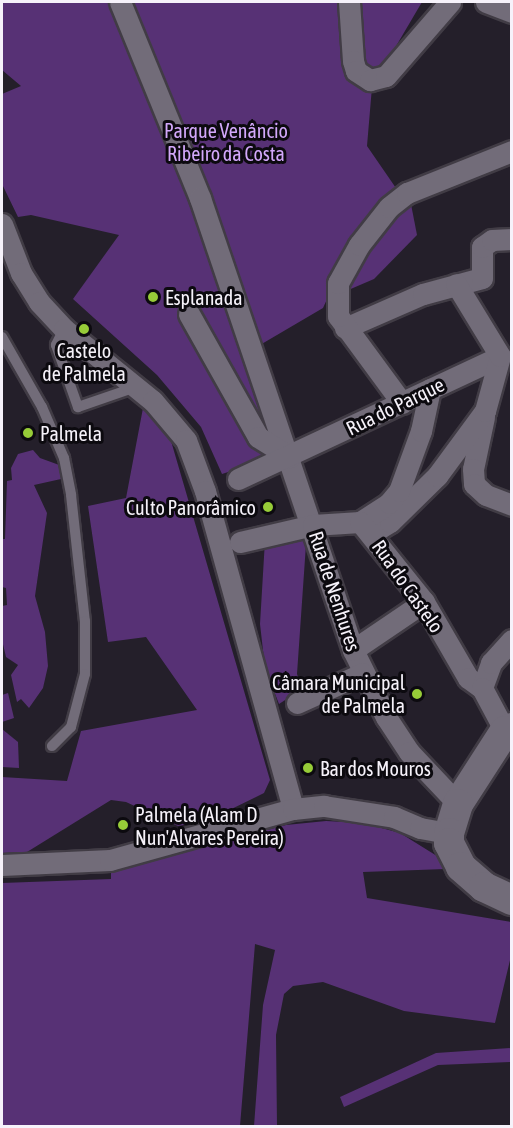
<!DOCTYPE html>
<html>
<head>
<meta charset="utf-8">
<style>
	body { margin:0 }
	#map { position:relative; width:513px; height:1128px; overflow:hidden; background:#241f2a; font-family:"Asap Condensed",sans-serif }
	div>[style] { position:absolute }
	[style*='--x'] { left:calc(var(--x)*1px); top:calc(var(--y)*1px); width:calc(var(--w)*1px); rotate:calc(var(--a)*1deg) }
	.green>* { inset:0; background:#573175 }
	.roads { filter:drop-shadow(2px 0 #413c45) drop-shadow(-2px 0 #413c45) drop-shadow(0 2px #413c45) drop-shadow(0 -2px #413c45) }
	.lane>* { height:10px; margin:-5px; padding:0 5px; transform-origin:5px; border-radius:5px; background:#726c79 }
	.street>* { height:21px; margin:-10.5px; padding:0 10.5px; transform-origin:10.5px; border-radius:10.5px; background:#726c79 }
	.secondary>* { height:30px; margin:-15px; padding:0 15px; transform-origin:15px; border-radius:15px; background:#726c79 }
	.dots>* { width:16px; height:16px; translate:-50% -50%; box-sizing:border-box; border:3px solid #0c0a0f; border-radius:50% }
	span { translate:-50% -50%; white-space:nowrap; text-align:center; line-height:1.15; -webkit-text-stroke:6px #0c0a0f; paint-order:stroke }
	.park-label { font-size:20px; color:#d3a8fb }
	.poi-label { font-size:20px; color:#f6f2fa }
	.left { translate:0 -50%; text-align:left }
	.right { translate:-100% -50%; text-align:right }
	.street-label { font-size:20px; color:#f6f2fa }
	.frame { position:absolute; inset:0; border:3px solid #f6f2fa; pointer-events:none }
</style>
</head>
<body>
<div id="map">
	<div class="green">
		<div style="clip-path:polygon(2px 2px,422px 2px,372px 87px,367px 146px,398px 191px,359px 229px,323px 308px,253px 349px,284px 454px,222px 474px,201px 427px,157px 375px,73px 299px,119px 235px,31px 215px,18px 217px,2px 184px,2px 94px,21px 86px,2px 70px)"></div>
		<div style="clip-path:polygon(410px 199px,417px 235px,374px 279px,346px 291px,370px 241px)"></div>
		<div style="clip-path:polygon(143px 408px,169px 434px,270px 780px,264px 793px,209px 820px,178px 826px,126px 802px,111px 800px,27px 852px,2px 853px,2px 777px,67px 781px,81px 731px,197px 710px,146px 637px,108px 642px,88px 506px,126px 498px)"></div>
		<div style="clip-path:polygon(33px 450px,40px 458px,62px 466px,61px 479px,34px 485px,47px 513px,35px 596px,45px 632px,48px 666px,43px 688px,29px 708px,21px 699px,17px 702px,11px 675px,18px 665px,6px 657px,2px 640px,2px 606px,7px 605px,6px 588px,2px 587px,2px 539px,5px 539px,7px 481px,12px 480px,11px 468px,18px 454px)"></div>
		<div style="clip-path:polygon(307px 530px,297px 674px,302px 689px,279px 704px,265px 668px,260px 624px,265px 540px)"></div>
		<div style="clip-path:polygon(8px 693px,14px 718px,2px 722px,2px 695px)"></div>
		<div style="clip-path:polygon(2px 729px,18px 742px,19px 768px,2px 767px)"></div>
		<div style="clip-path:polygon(326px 821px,363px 823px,400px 833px,445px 861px,445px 869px,363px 872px,367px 898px,511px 922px,511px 956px,495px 1023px,404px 1011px,323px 982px,293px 986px,284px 994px,276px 1035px,277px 1126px,254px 1126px,263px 1005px,275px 950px,255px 944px,240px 1126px,2px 1126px,2px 883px,111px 879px,111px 872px,286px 825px)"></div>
		<div style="clip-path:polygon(511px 1048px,511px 1062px,438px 1065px,344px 1107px,340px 1097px,436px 1053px)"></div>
	</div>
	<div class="roads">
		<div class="lane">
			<div style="--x:64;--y:329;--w:18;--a:117"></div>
			<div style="--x:56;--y:345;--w:66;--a:70.5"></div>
			<div style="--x:78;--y:407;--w:61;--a:-19"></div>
			<div style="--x:2;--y:337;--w:81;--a:60.3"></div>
			<div style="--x:42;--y:407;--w:56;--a:66.7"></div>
			<div style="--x:64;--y:458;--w:38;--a:79"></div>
			<div style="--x:71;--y:495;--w:127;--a:83.7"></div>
			<div style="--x:85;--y:621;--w:53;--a:90"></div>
			<div style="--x:85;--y:674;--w:55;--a:104.8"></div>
			<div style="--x:71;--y:727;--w:27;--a:135"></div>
		</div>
		<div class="street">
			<div style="--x:120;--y:2;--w:212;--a:67.8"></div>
			<div style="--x:200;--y:198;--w:477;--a:71.3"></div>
			<div style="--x:353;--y:650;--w:75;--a:63.8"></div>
			<div style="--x:386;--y:717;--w:42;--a:56.7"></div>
			<div style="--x:409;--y:752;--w:71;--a:46.7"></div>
			<div style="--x:349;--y:2;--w:59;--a:86.1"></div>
			<div style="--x:353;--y:61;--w:10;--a:73"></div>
			<div style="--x:356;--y:71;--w:17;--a:33"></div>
			<div style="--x:370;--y:80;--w:16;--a:-14"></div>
			<div style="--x:386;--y:76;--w:98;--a:-49.1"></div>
			<div style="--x:486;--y:2;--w:28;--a:21"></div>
			<div style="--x:2;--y:224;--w:53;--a:68.8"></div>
			<div style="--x:21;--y:273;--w:34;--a:58"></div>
			<div style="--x:39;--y:302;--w:37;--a:47"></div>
			<div style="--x:64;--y:329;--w:114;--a:39"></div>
			<div style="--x:153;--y:401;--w:51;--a:49.8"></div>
			<div style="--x:186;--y:440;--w:54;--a:69.6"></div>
			<div style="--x:205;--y:491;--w:330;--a:74.5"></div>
			<div style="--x:189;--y:314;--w:141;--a:60.7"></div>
			<div style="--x:258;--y:437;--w:38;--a:32"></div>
			<div style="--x:345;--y:328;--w:85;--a:-23.6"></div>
			<div style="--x:423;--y:294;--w:61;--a:-15.2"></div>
			<div style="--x:482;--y:278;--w:31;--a:-90"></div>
			<div style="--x:482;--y:247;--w:12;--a:-35"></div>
			<div style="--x:492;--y:240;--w:20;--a:-3"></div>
			<div style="--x:402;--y:403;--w:108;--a:-126.3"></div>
			<div style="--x:338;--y:316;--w:33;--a:-90"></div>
			<div style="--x:338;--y:283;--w:43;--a:-61.1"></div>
			<div style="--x:359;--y:245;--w:48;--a:-51.7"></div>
			<div style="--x:389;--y:207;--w:23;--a:-38"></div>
			<div style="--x:407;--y:193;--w:113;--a:-21.8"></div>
			<div style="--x:484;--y:417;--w:53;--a:101.9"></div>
			<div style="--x:473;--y:469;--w:15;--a:86"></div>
			<div style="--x:474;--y:484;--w:16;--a:43"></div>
			<div style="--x:486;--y:495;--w:28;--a:21"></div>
			<div style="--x:238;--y:479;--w:289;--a:-25.1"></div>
			<div style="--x:360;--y:522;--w:21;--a:17"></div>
			<div style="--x:380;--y:528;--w:12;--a:-31"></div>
			<div style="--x:390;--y:522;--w:66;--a:-44.4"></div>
			<div style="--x:437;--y:476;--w:81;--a:-53.6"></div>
			<div style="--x:485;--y:411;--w:57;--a:-74.7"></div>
			<div style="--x:500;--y:356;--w:84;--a:-121.4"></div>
			<div style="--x:360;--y:522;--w:35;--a:-33"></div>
			<div style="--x:389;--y:503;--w:16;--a:-50"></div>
			<div style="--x:399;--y:491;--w:64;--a:-69.9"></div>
			<div style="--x:421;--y:431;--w:43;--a:-77.9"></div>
			<div style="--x:240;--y:542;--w:75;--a:-13.1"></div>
			<div style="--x:313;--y:525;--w:47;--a:-3.7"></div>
			<div style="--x:360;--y:522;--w:102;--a:51.3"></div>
			<div style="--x:424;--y:602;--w:88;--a:59.9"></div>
			<div style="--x:468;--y:678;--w:17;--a:36"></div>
			<div style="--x:353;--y:650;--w:86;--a:-34.1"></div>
			<div style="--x:482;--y:688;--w:27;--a:-70"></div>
			<div style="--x:491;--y:663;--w:31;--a:-48"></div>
			<div style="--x:482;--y:688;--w:49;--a:61.9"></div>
			<div style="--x:297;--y:703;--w:72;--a:-24.4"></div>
			<div style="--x:2;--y:865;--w:108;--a:-2.7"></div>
			<div style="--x:110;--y:860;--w:190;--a:-15.6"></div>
			<div style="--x:293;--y:809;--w:31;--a:-6"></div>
			<div style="--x:324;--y:806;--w:71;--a:8.9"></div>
			<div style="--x:394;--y:817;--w:28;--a:23"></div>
			<div style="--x:420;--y:828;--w:29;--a:10"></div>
		</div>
		<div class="secondary">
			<div style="--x:512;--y:728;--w:8;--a:157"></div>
			<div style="--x:505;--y:731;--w:87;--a:122.8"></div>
			<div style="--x:458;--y:804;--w:30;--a:107"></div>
			<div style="--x:449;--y:833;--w:10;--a:90"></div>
			<div style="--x:449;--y:843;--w:27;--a:63"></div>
			<div style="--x:461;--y:867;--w:30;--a:41"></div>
			<div style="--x:484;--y:887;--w:31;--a:25"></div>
		</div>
	</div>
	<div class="dots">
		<div style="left:153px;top:297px;background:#97cc38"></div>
		<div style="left:84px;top:329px;background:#97cc38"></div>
		<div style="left:28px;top:433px;background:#97cc38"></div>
		<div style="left:268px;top:507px;background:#97cc38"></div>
		<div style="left:417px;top:694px;background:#97cc38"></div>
		<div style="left:308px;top:768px;background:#97cc38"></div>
		<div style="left:123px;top:825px;background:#97cc38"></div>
	</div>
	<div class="park-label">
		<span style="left:226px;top:142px">Parque Venâncio<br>Ribeiro da Costa</span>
	</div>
	<div class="poi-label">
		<span class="left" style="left:165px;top:297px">Esplanada</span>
		<span style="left:84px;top:362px">Castelo<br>de Palmela</span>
		<span class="left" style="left:40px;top:433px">Palmela</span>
		<span class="right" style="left:256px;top:507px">Culto Panorâmico</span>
		<span class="right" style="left:405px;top:694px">Câmara Municipal<br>de Palmela</span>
		<span class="left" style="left:320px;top:768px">Bar dos Mouros</span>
		<span class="left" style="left:135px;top:826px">Palmela (Alam D<br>Nun'Alvares Pereira)</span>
	</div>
	<div class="street-label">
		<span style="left:395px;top:406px;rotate:-26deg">Rua do Parque</span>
		<span style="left:408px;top:586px;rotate:55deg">Rua do Castelo</span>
		<span style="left:335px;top:591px;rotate:72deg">Rua de Nenhures</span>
	</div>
	<div class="frame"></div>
</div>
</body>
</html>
